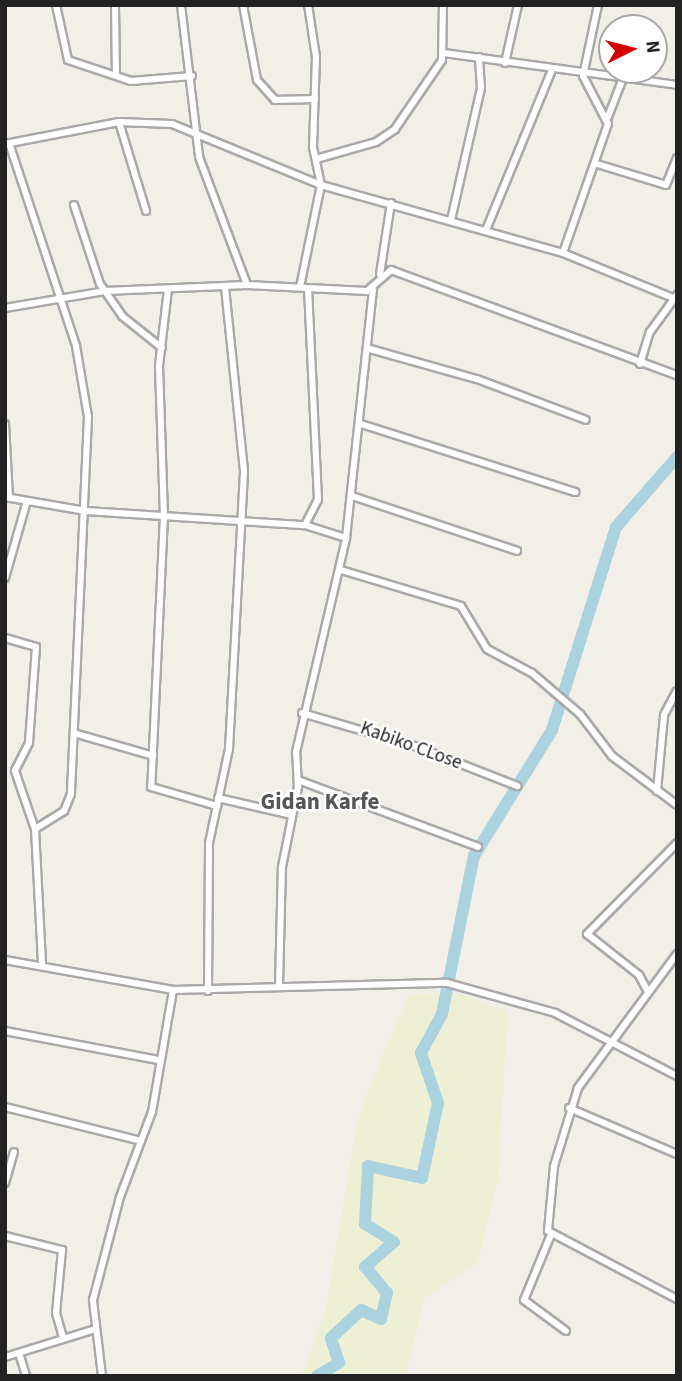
<!DOCTYPE html>
<html>
<head>
<meta charset="utf-8">
<style>
	body { margin:0 }
	#map { position:relative; width:682px; height:1381px; overflow:hidden; background:#f2efe9; font-family:"Source Sans 3",sans-serif }
	div>[style] { position:absolute }
	[style*='--x'] { left:calc(var(--x)*1px); top:calc(var(--y)*1px); width:calc(var(--w)*1px); rotate:calc(var(--a)*1deg) }
	.farmland>* { inset:0; background:#eef0d5 }
	.river>* { height:12px; margin:-6px; padding:0 6px; transform-origin:6px; border-radius:6px; background:#aad3df }
	.roads { filter:drop-shadow(2px 0 #a9a9a9) drop-shadow(-2px 0 #a9a9a9) drop-shadow(0 2px #a9a9a9) drop-shadow(0 -2px #a9a9a9) }
	.street>* { height:6px; margin:-3px; padding:0 3px; transform-origin:3px; border-radius:3px; background:#fff }
	span { translate:-50% -50%; white-space:nowrap; text-align:center; line-height:1.15; -webkit-text-stroke:5px #fff; paint-order:stroke }
	.street-label { font-size:19px; color:#222 }
	.quarter-label { font-size:23px; color:#555; font-weight:700 }
	.frame { position:absolute; inset:0; border:7px solid #222; pointer-events:none }
	.north { position:absolute; left:598px; top:14px; width:70px; height:70px; box-sizing:border-box; background:#fff; border:2px solid #a7a7a7; border-radius:50%; rotate:84deg; font-size:19px; font-weight:700; line-height:28px; text-align:center; color:#222 }
	.north::after { content:''; display:block; margin:auto; width:24px; height:32px; background:#d40000; clip-path:polygon(50% 0,100% 100%,50% 72%,0 100%) }
</style>
</head>
<body>
<div id="map">
	<div class="farmland">
		<div style="clip-path:polygon(456px 993px,508px 1011px,498px 1178px,478px 1262px,424px 1299px,406px 1376px,302px 1376px,325px 1311px,358px 1119px,383px 1054px,409px 994px)"></div>
	</div>
	<div class="river">
		<div style="--x:317;--y:1376;--w:26;--a:-31"></div>
		<div style="--x:339;--y:1363;--w:26;--a:-108"></div>
		<div style="--x:331;--y:1338;--w:41;--a:-43"></div>
		<div style="--x:361;--y:1310;--w:22;--a:24"></div>
		<div style="--x:381;--y:1319;--w:27;--a:-77"></div>
		<div style="--x:387;--y:1293;--w:34;--a:-130"></div>
		<div style="--x:365;--y:1267;--w:38;--a:-41"></div>
		<div style="--x:394;--y:1242;--w:34;--a:-148"></div>
		<div style="--x:365;--y:1224;--w:58;--a:-87"></div>
		<div style="--x:368;--y:1166;--w:55;--a:12.5"></div>
		<div style="--x:422;--y:1178;--w:77;--a:-78"></div>
		<div style="--x:438;--y:1103;--w:53;--a:-108.8"></div>
		<div style="--x:421;--y:1053;--w:44;--a:-61.7"></div>
		<div style="--x:442;--y:1014;--w:161;--a:-78.6"></div>
		<div style="--x:474;--y:856;--w:148;--a:-58.2"></div>
		<div style="--x:552;--y:730;--w:213;--a:-72.5"></div>
		<div style="--x:616;--y:527;--w:93;--a:-48.9"></div>
	</div>
	<div class="roads">
		<div class="street">
			<div style="--x:56;--y:5;--w:56;--a:77.7"></div>
			<div style="--x:68;--y:60;--w:66;--a:18.4"></div>
			<div style="--x:131;--y:81;--w:61;--a:-4.7"></div>
			<div style="--x:115;--y:5;--w:69;--a:89.2"></div>
			<div style="--x:181;--y:5;--w:153;--a:83.2"></div>
			<div style="--x:199;--y:157;--w:137;--a:69.4"></div>
			<div style="--x:243;--y:5;--w:76;--a:79.4"></div>
			<div style="--x:257;--y:80;--w:27;--a:48"></div>
			<div style="--x:275;--y:100;--w:40;--a:-1.4"></div>
			<div style="--x:444;--y:53;--w:235;--a:7.8"></div>
			<div style="--x:505;--y:63;--w:59;--a:-77.4"></div>
			<div style="--x:608;--y:117;--w:39;--a:-69"></div>
			<div style="--x:119;--y:122;--w:93;--a:73.1"></div>
			<div style="--x:9;--y:143;--w:214;--a:71.7"></div>
			<div style="--x:76;--y:346;--w:72;--a:80.4"></div>
			<div style="--x:88;--y:417;--w:377;--a:92.6"></div>
			<div style="--x:71;--y:794;--w:18;--a:112"></div>
			<div style="--x:64;--y:811;--w:34;--a:148"></div>
			<div style="--x:35;--y:829;--w:134;--a:87"></div>
			<div style="--x:5;--y:144;--w:116;--a:-10.9"></div>
			<div style="--x:119;--y:122;--w:53;--a:2.2"></div>
			<div style="--x:172;--y:124;--w:161;--a:22.3"></div>
			<div style="--x:321;--y:185;--w:251;--a:15.7"></div>
			<div style="--x:563;--y:253;--w:119;--a:22.2"></div>
			<div style="--x:316;--y:159;--w:62;--a:-15.8"></div>
			<div style="--x:376;--y:142;--w:23;--a:-34"></div>
			<div style="--x:395;--y:129;--w:83;--a:-55.7"></div>
			<div style="--x:442;--y:60;--w:55;--a:-89"></div>
			<div style="--x:597;--y:164;--w:72;--a:16.9"></div>
			<div style="--x:666;--y:185;--w:29;--a:-68"></div>
			<div style="--x:74;--y:205;--w:83;--a:71.8"></div>
			<div style="--x:100;--y:284;--w:39;--a:55"></div>
			<div style="--x:122;--y:316;--w:51;--a:38.7"></div>
			<div style="--x:451;--y:220;--w:135;--a:-77.2"></div>
			<div style="--x:481;--y:88;--w:31;--a:-94"></div>
			<div style="--x:486;--y:230;--w:171;--a:-67.6"></div>
			<div style="--x:563;--y:253;--w:137;--a:-70.8"></div>
			<div style="--x:608;--y:124;--w:54;--a:-117.5"></div>
			<div style="--x:583;--y:76;--w:73;--a:-78.1"></div>
			<div style="--x:380;--y:274;--w:72;--a:-81.2"></div>
			<div style="--x:300;--y:287;--w:104;--a:-78.4"></div>
			<div style="--x:321;--y:185;--w:39;--a:-102"></div>
			<div style="--x:313;--y:147;--w:90;--a:-88.1"></div>
			<div style="--x:316;--y:57;--w:53;--a:-98.7"></div>
			<div style="--x:168;--y:289;--w:78;--a:96.7"></div>
			<div style="--x:159;--y:366;--w:150;--a:88.1"></div>
			<div style="--x:164;--y:516;--w:271;--a:92.7"></div>
			<div style="--x:151;--y:787;--w:69;--a:16.1"></div>
			<div style="--x:5;--y:308;--w:101;--a:-9.6"></div>
			<div style="--x:105;--y:291;--w:142;--a:-2.4"></div>
			<div style="--x:247;--y:285;--w:120;--a:2.9"></div>
			<div style="--x:367;--y:291;--w:32;--a:-41"></div>
			<div style="--x:391;--y:270;--w:305;--a:20.2"></div>
			<div style="--x:370;--y:349;--w:111;--a:15.7"></div>
			<div style="--x:477;--y:379;--w:116;--a:20.6"></div>
			<div style="--x:640;--y:364;--w:34;--a:-73"></div>
			<div style="--x:650;--y:332;--w:46;--a:-53.9"></div>
			<div style="--x:5;--y:424;--w:74;--a:86.9"></div>
			<div style="--x:361;--y:424;--w:225;--a:17.6"></div>
			<div style="--x:352;--y:496;--w:174;--a:18.4"></div>
			<div style="--x:5;--y:497;--w:82;--a:9.8"></div>
			<div style="--x:86;--y:511;--w:219;--a:3.7"></div>
			<div style="--x:305;--y:525;--w:43;--a:17.6"></div>
			<div style="--x:305;--y:525;--w:28;--a:-63"></div>
			<div style="--x:318;--y:500;--w:212;--a:-92.7"></div>
			<div style="--x:341;--y:570;--w:125;--a:16.7"></div>
			<div style="--x:461;--y:606;--w:50;--a:58.8"></div>
			<div style="--x:487;--y:649;--w:51;--a:28.1"></div>
			<div style="--x:532;--y:673;--w:63;--a:40.5"></div>
			<div style="--x:580;--y:714;--w:53;--a:52.7"></div>
			<div style="--x:612;--y:756;--w:81;--a:37"></div>
			<div style="--x:5;--y:578;--w:80;--a:-74.1"></div>
			<div style="--x:5;--y:638;--w:32;--a:16"></div>
			<div style="--x:36;--y:647;--w:96;--a:94.2"></div>
			<div style="--x:29;--y:743;--w:31;--a:117"></div>
			<div style="--x:15;--y:771;--w:61;--a:71"></div>
			<div style="--x:302;--y:713;--w:118;--a:16.3"></div>
			<div style="--x:415;--y:746;--w:110;--a:21.4"></div>
			<div style="--x:77;--y:734;--w:79;--a:16.1"></div>
			<div style="--x:298;--y:780;--w:192;--a:20.4"></div>
			<div style="--x:657;--y:791;--w:76;--a:-84.7"></div>
			<div style="--x:664;--y:715;--w:27;--a:-62"></div>
			<div style="--x:218;--y:798;--w:76;--a:12.9"></div>
			<div style="--x:677;--y:954;--w:167;--a:126.5"></div>
			<div style="--x:578;--y:1088;--w:82;--a:107.1"></div>
			<div style="--x:554;--y:1166;--w:65;--a:95.3"></div>
			<div style="--x:548;--y:1231;--w:146;--a:27.8"></div>
			<div style="--x:5;--y:960;--w:171;--a:10.1"></div>
			<div style="--x:173;--y:990;--w:274;--a:-1.5"></div>
			<div style="--x:447;--y:983;--w:112;--a:15.5"></div>
			<div style="--x:555;--y:1013;--w:137;--a:27.3"></div>
			<div style="--x:279;--y:986;--w:119;--a:-88.6"></div>
			<div style="--x:282;--y:867;--w:82;--a:-78.7"></div>
			<div style="--x:298;--y:787;--w:35;--a:-93"></div>
			<div style="--x:296;--y:752;--w:220;--a:-76.8"></div>
			<div style="--x:346;--y:538;--w:250;--a:-83.8"></div>
			<div style="--x:647;--y:990;--w:17;--a:-118"></div>
			<div style="--x:639;--y:975;--w:66;--a:-141.7"></div>
			<div style="--x:587;--y:934;--w:128;--a:-45.3"></div>
			<div style="--x:208;--y:991;--w:148;--a:-89.6"></div>
			<div style="--x:209;--y:843;--w:96;--a:-78"></div>
			<div style="--x:229;--y:749;--w:278;--a:-86.9"></div>
			<div style="--x:244;--y:471;--w:186;--a:-95.9"></div>
			<div style="--x:5;--y:1031;--w:156;--a:10.7"></div>
			<div style="--x:5;--y:1107;--w:140;--a:14"></div>
			<div style="--x:569;--y:1108;--w:117;--a:23.1"></div>
			<div style="--x:5;--y:1183;--w:32;--a:-74"></div>
			<div style="--x:5;--y:1236;--w:59;--a:13.8"></div>
			<div style="--x:62;--y:1250;--w:63;--a:95.4"></div>
			<div style="--x:56;--y:1313;--w:26;--a:74"></div>
			<div style="--x:550;--y:1237;--w:68;--a:112.4"></div>
			<div style="--x:524;--y:1300;--w:52;--a:36.4"></div>
			<div style="--x:19;--y:1353;--w:24;--a:73"></div>
			<div style="--x:5;--y:1357;--w:91;--a:-17.2"></div>
			<div style="--x:102;--y:1376;--w:77;--a:-96.8"></div>
			<div style="--x:93;--y:1300;--w:106;--a:-75.3"></div>
			<div style="--x:120;--y:1197;--w:91;--a:-69.4"></div>
			<div style="--x:152;--y:1112;--w:124;--a:-80.2"></div>
		</div>
	</div>
	<div class="street-label">
		<span style="left:411px;top:746px;rotate:20deg">Kabiko CLose</span>
	</div>
	<div class="quarter-label">
		<span style="left:320px;top:802px">Gidan Karfe</span>
	</div>
	<div class="frame"></div>
	<div class="north">N</div>
</div>
</body>
</html>
